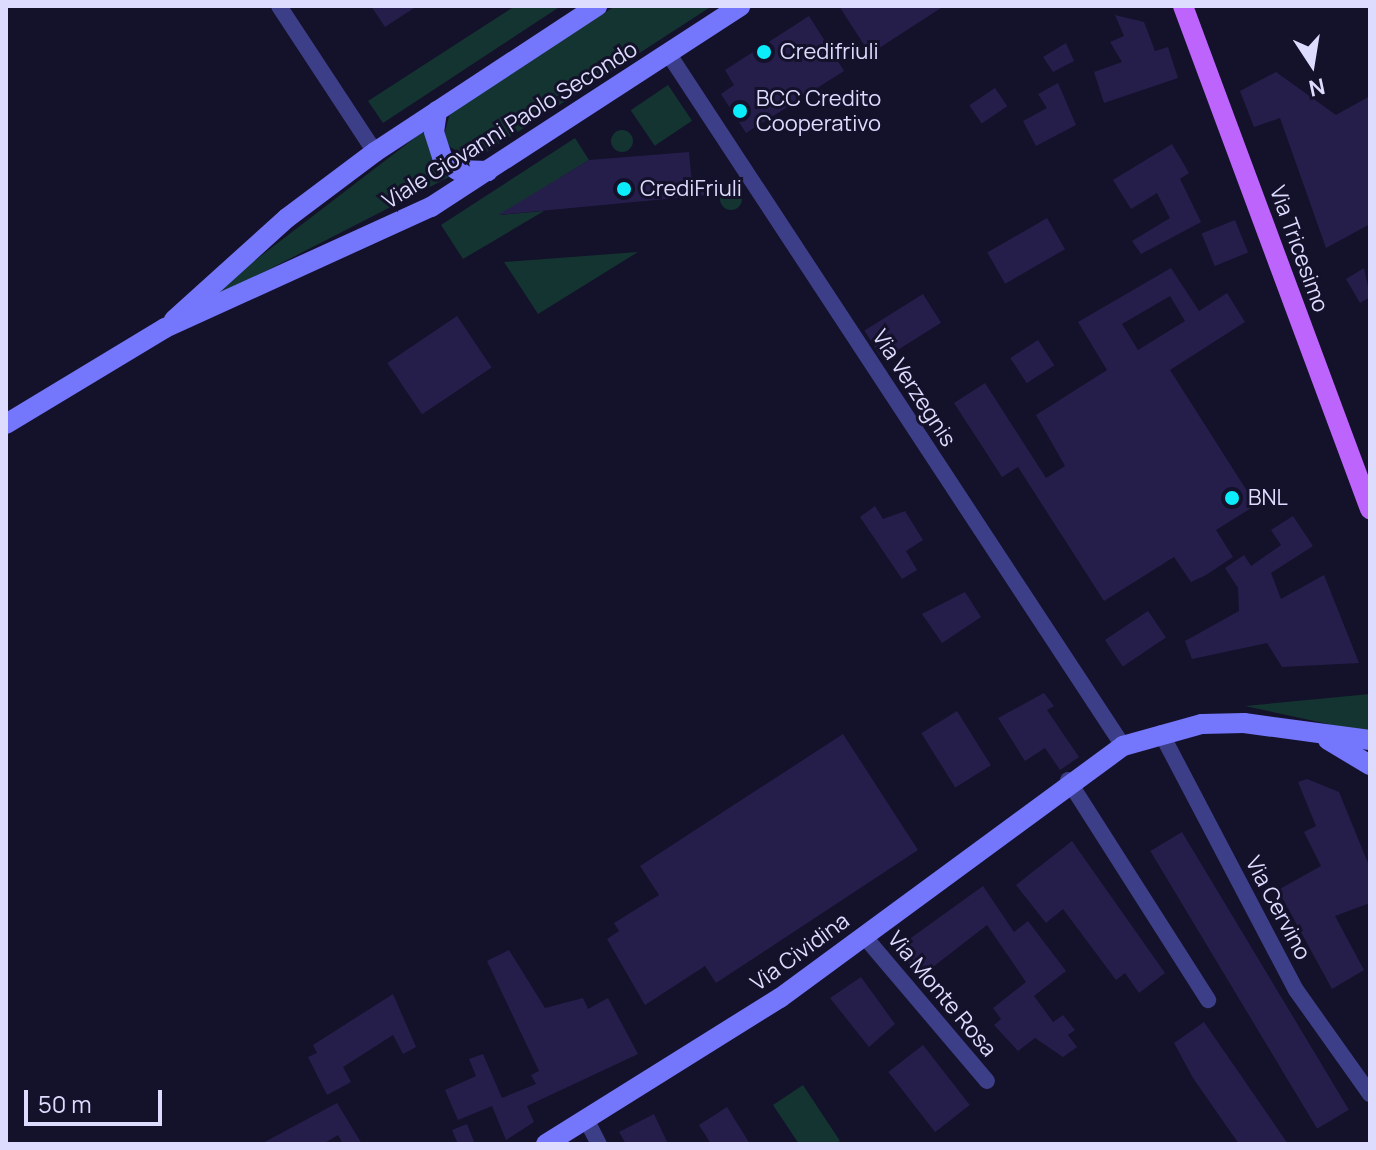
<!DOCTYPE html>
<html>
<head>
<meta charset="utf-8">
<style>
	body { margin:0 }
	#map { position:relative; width:1376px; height:1150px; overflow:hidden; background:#14112a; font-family:Manrope,sans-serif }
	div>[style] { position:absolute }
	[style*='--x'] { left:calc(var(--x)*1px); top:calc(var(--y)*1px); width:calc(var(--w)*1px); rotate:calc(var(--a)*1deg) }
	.green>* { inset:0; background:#143431; transform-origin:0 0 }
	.round { border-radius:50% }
	.building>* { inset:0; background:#251e4b; transform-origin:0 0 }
	.street>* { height:16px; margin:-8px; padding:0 8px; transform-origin:8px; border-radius:8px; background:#3d3e88 }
	.secondary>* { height:20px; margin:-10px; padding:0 10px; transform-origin:10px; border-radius:10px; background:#7476fc }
	.primary>* { height:20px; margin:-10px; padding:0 10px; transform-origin:10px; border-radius:10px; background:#bc64fc }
	.dots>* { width:22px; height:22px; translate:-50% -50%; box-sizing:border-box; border:4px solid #14112a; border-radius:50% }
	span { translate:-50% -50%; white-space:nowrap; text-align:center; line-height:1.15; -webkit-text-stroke:6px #14112a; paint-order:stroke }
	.poi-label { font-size:22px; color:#dddbfe }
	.left { translate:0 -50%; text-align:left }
	.street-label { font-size:22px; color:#dddbfe }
	.frame { position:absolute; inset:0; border:8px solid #dddbfe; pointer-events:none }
	.north { position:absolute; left:1272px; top:24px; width:80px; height:80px; -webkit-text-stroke:6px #14112a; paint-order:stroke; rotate:168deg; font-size:22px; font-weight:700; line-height:32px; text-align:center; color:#dddbfe }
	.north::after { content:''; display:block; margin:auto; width:28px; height:36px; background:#dddbfe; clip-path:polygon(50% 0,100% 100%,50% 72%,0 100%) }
	.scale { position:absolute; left:24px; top:1090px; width:138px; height:36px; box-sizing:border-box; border:4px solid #dddbfe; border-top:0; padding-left:10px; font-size:24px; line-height:28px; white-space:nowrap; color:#dddbfe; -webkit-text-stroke:6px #14112a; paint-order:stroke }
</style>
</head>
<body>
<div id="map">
	<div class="green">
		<div style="clip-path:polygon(515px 6px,561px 6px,383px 123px,368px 101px)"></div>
		<div style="clip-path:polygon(615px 6px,712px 6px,487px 152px,468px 157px,450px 147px,444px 135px,450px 113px)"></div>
		<div style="left:668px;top:85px;width:43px;height:45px;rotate:56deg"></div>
		<div class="round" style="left:611px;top:130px;width:22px;height:22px"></div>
		<div style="clip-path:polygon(425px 130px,455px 174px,221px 294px,219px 288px)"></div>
		<div style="clip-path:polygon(575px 138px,589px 160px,500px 215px,544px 211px,463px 259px,441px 225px)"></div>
		<div class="round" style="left:720px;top:188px;width:22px;height:22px"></div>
		<div style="clip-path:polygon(638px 252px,538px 314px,504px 262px)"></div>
		<div style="clip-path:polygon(1370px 694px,1370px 733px,1245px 706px)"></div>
		<div style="clip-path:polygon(803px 1085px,840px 1141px,834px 1144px,799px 1144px,773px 1105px)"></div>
	</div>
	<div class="building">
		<div style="clip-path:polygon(371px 6px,417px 6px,385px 27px)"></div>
		<div style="clip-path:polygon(839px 6px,944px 6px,870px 54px)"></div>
		<div style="clip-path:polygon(1115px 15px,1144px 22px,1155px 51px,1168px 47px,1178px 78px,1104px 103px,1094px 72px,1122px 62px,1110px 42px,1124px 36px)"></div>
		<div style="clip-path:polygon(809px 16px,844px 71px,746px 133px,721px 94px,734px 85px,725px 70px)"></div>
		<div style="clip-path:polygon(1066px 43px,1074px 61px,1053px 72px,1043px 57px)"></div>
		<div style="clip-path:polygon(1276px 72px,1336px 115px,1370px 96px,1370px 224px,1326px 248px,1280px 118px,1254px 127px,1240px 91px)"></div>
		<div style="clip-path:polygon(1058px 83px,1076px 125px,1036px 146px,1023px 121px,1047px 108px,1038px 94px)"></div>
		<div style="left:995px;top:88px;width:22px;height:31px;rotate:56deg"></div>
		<div style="clip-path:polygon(1172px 144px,1189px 173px,1180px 179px,1201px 222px,1141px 254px,1132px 241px,1170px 218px,1157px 193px,1131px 209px,1113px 180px)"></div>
		<div style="clip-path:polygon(689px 152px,692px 183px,706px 181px,708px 195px,498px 215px,589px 160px)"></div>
		<div style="left:1047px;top:218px;width:36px;height:69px;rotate:60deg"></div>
		<div style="left:1235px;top:220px;width:35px;height:36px;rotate:68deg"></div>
		<div style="clip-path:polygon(evenodd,1171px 268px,1199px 311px,1227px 293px,1245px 322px,1170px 370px,1256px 505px,1216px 530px,1233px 557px,1206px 575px,1191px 582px,1174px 557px,1104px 601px,1018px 467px,1002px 477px,954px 403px,985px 383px,1046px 478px,1065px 466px,1036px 415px,1107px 370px,1078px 322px,1171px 268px,1170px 296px,1185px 321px,1138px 350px,1122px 324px,1170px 296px)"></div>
		<div style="clip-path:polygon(1364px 268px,1370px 297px,1360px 303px,1346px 279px)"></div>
		<div style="left:923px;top:294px;width:34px;height:69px;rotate:58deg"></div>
		<div style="left:457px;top:316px;width:62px;height:84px;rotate:56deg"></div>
		<div style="left:1038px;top:340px;width:30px;height:33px;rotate:57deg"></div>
		<div style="clip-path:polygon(875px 506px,883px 519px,905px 511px,923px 540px,906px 551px,917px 570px,902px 579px,860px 517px)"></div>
		<div style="clip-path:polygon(1293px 516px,1313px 546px,1271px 573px,1281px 599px,1324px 575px,1359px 663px,1282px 667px,1267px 643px,1192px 659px,1185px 641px,1239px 611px,1238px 588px,1225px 568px,1244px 555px,1251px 566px,1281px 545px,1271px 530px)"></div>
		<div style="clip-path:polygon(965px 592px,981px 617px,942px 643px,922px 614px)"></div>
		<div style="left:1148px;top:611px;width:32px;height:52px;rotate:56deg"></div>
		<div style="clip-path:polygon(1044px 693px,1054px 706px,1047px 710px,1079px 757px,1060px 770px,1045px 748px,1025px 761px,998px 718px)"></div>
		<div style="left:957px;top:711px;width:64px;height:42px;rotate:58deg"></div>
		<div style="clip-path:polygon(843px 734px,918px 850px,716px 983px,705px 966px,645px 1005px,607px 939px,619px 931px,614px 923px,659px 895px,640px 866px)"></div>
		<div style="clip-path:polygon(1307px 779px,1339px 792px,1370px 868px,1370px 903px,1335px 916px,1364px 970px,1332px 989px,1278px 890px,1321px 866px,1304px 832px,1316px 826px,1298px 782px)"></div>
		<div style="left:1182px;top:832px;width:324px;height:37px;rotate:59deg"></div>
		<div style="clip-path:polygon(1072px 841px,1165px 973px,1139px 993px,1125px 973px,1116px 980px,1063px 909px,1046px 923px,1016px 885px)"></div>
		<div style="clip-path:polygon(983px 886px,1014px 932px,1028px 921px,1066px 971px,1034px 996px,1053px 1022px,1063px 1015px,1075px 1030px,1068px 1035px,1077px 1047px,1063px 1057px,1035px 1038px,1018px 1051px,994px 1025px,1001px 1019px,993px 1008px,1026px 982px,987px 925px,920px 977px,897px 948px)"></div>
		<div style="clip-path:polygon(509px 950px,545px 1008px,583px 998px,588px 1009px,608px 998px,638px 1054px,527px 1106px,534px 1122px,506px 1140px,492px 1106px,458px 1120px,445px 1090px,476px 1076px,469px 1059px,483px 1054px,502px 1098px,536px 1084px,531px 1075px,539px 1071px,487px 961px)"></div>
		<div style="clip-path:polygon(861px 977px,895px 1024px,869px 1047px,830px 998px)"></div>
		<div style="clip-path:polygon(393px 994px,416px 1047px,403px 1054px,393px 1035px,343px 1067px,351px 1082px,327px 1095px,308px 1057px,317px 1053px,313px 1045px)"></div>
		<div style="clip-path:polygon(1204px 1022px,1264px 1109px,1288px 1144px,1239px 1144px,1193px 1078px,1174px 1043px)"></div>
		<div style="left:923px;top:1045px;width:76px;height:44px;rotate:52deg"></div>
		<div style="clip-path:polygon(337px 1103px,362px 1144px,343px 1144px,338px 1135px,323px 1144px,261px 1144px)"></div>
		<div style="clip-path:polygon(727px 1107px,750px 1144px,711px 1144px,699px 1125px)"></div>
		<div style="clip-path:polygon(654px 1114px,668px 1144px,626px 1144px,619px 1132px)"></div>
		<div style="clip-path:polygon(467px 1124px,475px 1144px,458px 1144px,452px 1130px)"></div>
	</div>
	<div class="street">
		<div style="--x:279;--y:6;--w:175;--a:56.7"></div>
		<div style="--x:668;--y:53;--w:829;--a:56.71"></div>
		<div style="--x:1161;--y:733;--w:290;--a:62.3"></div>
		<div style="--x:1296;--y:990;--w:128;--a:54.6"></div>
		<div style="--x:1068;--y:780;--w:261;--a:57.5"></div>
		<div style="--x:864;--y:936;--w:190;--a:49.7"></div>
		<div style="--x:586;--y:1119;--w:28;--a:63"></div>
	</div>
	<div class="secondary">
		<div style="--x:437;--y:111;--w:21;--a:98"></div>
		<div style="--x:434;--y:132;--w:29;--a:72"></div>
		<div style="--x:443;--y:160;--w:17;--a:36"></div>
		<div style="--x:457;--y:170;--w:31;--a:2"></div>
		<div style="--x:174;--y:320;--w:152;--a:-42.1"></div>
		<div style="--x:287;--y:218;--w:110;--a:-36.9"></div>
		<div style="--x:375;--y:152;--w:266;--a:-33.3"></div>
		<div style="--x:6;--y:424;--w:186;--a:-31.1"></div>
		<div style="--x:165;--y:328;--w:292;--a:-24.5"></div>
		<div style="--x:431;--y:207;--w:369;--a:-33"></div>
		<div style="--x:1328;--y:740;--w:49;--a:30.8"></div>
		<div style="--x:546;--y:1144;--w:276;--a:-32"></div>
		<div style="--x:780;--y:998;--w:426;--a:-36.3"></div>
		<div style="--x:1123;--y:746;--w:82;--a:-15.6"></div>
		<div style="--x:1202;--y:724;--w:42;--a:-1.4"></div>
		<div style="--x:1244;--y:723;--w:127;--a:7.7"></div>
	</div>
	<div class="primary">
		<div style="--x:1183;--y:6;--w:537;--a:69.61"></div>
	</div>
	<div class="dots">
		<div style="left:764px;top:52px;background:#0bedfa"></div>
		<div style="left:740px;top:111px;background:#0bedfa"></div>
		<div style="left:624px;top:189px;background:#0bedfa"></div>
		<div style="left:1232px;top:498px;background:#0bedfa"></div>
	</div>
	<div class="poi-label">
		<span class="left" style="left:780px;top:52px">Credifriuli</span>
		<span class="left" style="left:756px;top:111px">BCC Credito<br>Cooperativo</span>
		<span class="left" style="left:640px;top:189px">CrediFriuli</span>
		<span class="left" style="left:1248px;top:498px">BNL</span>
	</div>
	<div class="street-label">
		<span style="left:510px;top:125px;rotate:-32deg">Viale Giovanni Paolo Secondo</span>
		<span style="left:1299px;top:249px;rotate:70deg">Via Tricesimo</span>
		<span style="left:914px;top:388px;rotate:57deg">Via Verzegnis</span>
		<span style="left:1278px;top:908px;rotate:62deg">Via Cervino</span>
		<span style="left:800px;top:952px;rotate:-36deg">Via Cividina</span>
		<span style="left:942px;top:994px;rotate:50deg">Via Monte Rosa</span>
	</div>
	<div class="frame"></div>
	<div class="north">N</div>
	<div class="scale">50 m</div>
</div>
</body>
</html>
